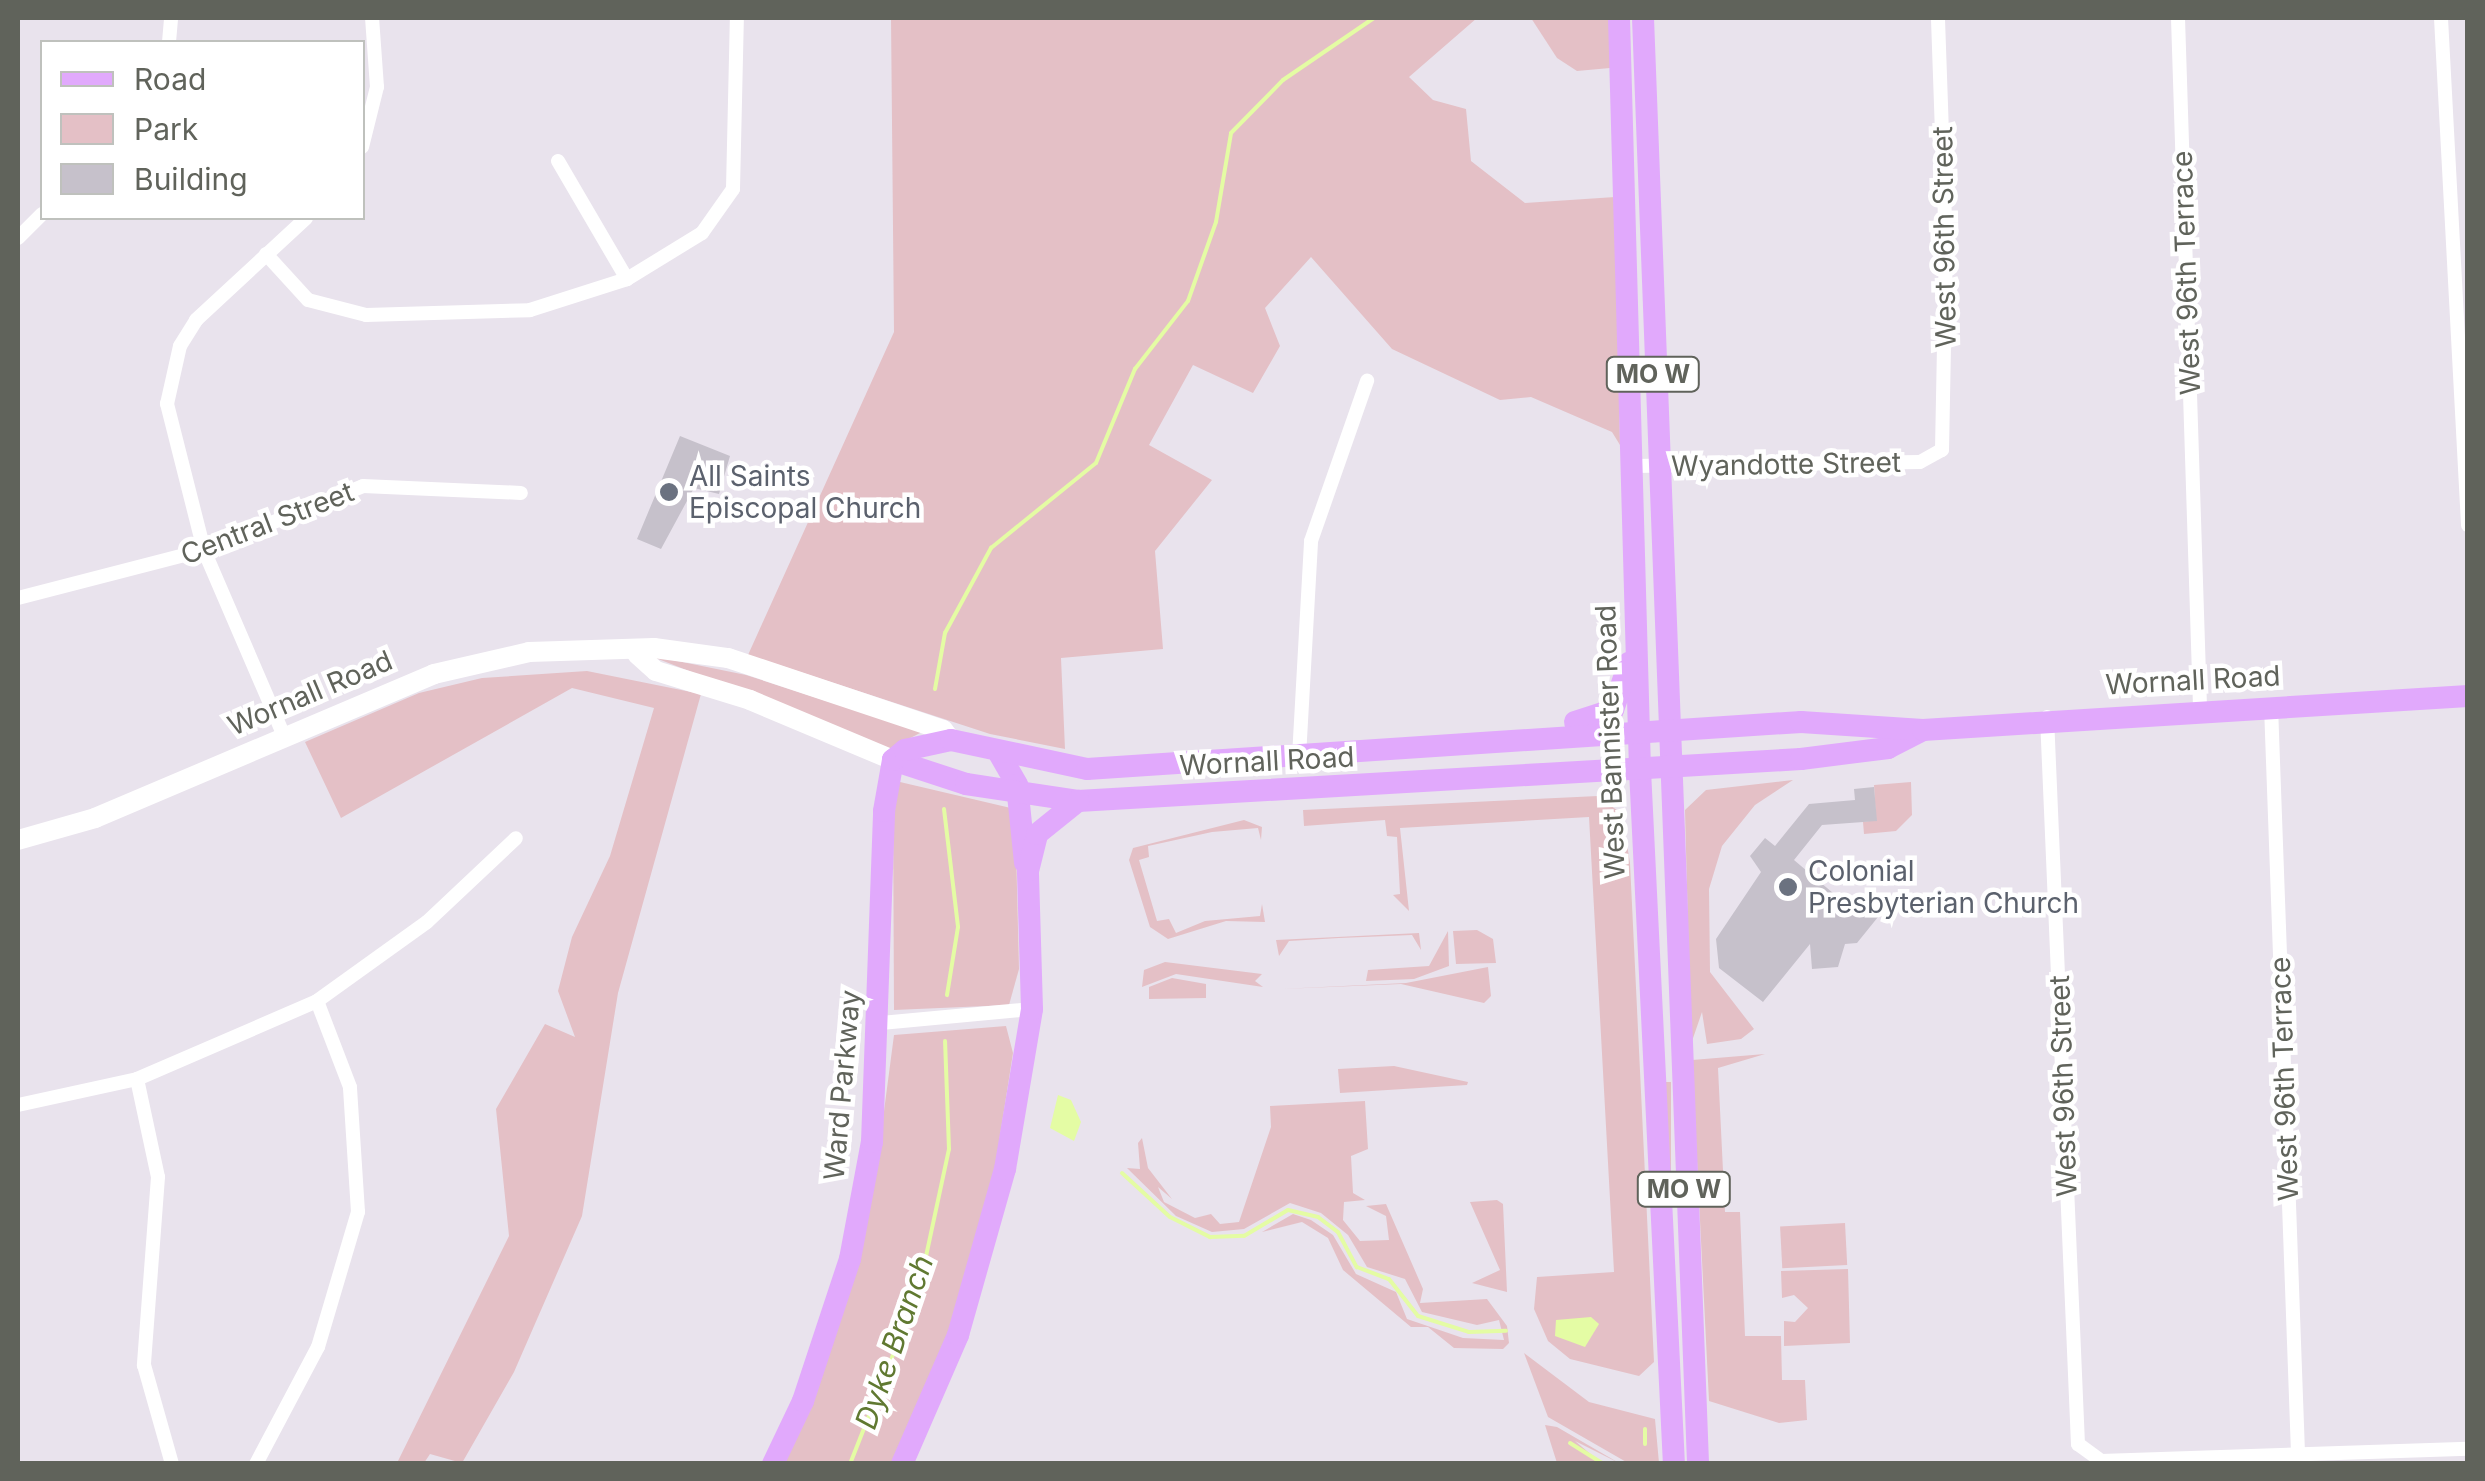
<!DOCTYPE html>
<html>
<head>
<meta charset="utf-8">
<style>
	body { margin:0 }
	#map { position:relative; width:2485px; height:1481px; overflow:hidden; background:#e9e3ed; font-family:Inter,sans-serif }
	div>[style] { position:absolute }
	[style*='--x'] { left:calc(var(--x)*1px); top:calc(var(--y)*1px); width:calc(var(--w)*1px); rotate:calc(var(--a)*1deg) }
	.green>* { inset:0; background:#e4c0c6; transform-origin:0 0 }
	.water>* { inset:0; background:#e4fca4 }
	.stream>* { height:4px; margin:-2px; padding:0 2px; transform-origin:2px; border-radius:2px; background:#e4fca4 }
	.building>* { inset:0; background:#c6c1cb }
	.minor>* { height:14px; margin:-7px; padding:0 7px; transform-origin:7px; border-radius:7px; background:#fff }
	.secondary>* { height:20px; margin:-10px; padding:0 10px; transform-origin:10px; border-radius:10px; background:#fff }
	.primary>* { height:22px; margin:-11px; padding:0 11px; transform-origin:11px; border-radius:11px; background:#e1a9fc }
	.dots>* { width:28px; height:28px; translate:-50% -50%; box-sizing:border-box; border:5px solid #fff; border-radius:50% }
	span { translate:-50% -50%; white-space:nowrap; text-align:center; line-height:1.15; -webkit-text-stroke:9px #fff; paint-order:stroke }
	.shield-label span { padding:2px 8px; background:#fff; border:2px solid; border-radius:8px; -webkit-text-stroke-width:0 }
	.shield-label { font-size:25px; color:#60635b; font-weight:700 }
	.street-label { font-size:28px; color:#60635b }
	.worship-label { font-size:28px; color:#5b616d }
	.left { translate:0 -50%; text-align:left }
	.water-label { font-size:30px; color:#607931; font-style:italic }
	.frame { position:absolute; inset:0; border:20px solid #60635b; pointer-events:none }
	.legend { position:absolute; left:40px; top:40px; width:325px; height:180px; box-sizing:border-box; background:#fff; border:2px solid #bfc1bd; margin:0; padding:12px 18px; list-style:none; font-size:30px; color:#60635b }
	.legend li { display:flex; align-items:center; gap:20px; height:50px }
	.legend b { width:50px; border:2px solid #bfc1bd }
</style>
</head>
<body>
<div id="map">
	<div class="green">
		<div style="clip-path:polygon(891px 18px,1477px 18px,1409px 77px,1433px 100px,1466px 109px,1471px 161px,1525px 203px,1615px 197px,1620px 445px,1612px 432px,1531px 397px,1500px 400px,1392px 349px,1311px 257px,1265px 308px,1280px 346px,1253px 393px,1193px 365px,1149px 445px,1212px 480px,1155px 551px,1163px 649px,1061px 658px,1065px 749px,990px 734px,748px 655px,894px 332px)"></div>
		<div style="clip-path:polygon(1531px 18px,1610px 18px,1610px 68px,1577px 71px,1557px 58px)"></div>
		<div style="clip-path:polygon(648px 655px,746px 675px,922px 732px,889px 749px)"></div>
		<div style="clip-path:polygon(587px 671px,701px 694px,618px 993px,582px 1216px,514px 1372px,462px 1463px,430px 1454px,424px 1463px,397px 1463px,509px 1236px,496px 1109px,545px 1024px,575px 1037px,558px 991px,572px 937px,610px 856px,654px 708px,572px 688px,341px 818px,305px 742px,419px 693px,482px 678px)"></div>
		<div style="clip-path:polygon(1793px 780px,1755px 805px,1722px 846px,1709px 889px,1710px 972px,1754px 1029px,1741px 1039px,1707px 1044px,1702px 1012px,1691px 1044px,1685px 810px,1706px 790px)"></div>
		<div style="clip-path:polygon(900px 782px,1015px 809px,1019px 969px,1009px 1005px,894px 1010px,893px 796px)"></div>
		<div style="clip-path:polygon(1911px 782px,1912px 815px,1896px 831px,1864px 834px,1863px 822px,1876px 820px,1874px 785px)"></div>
		<div style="clip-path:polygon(1598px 796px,1622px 814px,1630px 863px,1654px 1362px,1639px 1376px,1570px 1359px,1548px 1341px,1534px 1309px,1537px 1277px,1614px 1272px,1589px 817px,1400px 828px,1409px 911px,1393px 895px,1400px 894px,1397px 837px,1387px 836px,1385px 820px,1304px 826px,1303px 810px)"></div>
		<div style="clip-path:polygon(1244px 820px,1262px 827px,1261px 840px,1258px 828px,1212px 832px,1148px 846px,1149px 857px,1139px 860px,1157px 921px,1169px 919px,1176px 933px,1205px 921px,1260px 916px,1262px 904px,1265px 922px,1226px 921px,1168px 939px,1150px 927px,1129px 860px,1133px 848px)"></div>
		<div style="clip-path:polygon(1477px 930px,1493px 939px,1496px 963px,1456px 964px,1453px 931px)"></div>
		<div style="clip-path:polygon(1448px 931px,1449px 966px,1414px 979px,1366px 981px,1368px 970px,1429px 966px)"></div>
		<div style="clip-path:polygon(1419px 933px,1421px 950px,1412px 935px,1339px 938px,1289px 941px,1279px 956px,1276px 940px)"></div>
		<div style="clip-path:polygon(1165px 962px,1262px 974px,1255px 981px,1263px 987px,1176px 974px,1142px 987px,1144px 970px)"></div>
		<div style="clip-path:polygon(1488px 967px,1491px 996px,1484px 1003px,1401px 984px,1281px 989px,1406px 983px)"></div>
		<div style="clip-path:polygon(1172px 978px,1206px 984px,1206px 998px,1149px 999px,1149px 987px)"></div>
		<div style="clip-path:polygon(1006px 1026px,1013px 1053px,994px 1174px,949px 1333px,892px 1463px,784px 1464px,876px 1172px,894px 1035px)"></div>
		<div style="clip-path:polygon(1765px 1054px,1718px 1068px,1725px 1212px,1740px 1212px,1745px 1336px,1781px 1336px,1782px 1380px,1805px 1380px,1807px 1420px,1779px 1423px,1709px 1401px,1692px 1060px)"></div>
		<div style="clip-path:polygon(1394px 1066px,1468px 1082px,1467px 1085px,1340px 1093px,1338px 1069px)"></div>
		<div style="left:1664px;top:1082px;width:7px;height:268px"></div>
		<div style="clip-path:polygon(1365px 1101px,1368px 1149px,1351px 1156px,1353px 1193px,1365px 1200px,1344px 1202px,1343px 1220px,1360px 1241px,1389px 1240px,1386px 1216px,1366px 1206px,1386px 1204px,1423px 1289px,1420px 1303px,1487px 1299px,1507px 1326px,1509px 1343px,1503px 1349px,1454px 1348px,1428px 1327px,1411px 1327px,1343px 1270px,1328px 1238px,1302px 1222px,1262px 1232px,1293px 1214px,1311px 1220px,1333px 1235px,1356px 1274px,1396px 1292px,1407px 1319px,1463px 1338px,1504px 1340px,1499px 1320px,1477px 1325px,1422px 1312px,1405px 1279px,1367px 1267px,1348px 1235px,1321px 1213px,1290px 1203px,1244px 1229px,1212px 1232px,1176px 1216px,1127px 1168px,1140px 1169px,1138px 1143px,1142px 1138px,1148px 1168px,1172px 1199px,1158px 1187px,1164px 1202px,1195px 1218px,1211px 1214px,1220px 1224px,1239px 1222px,1271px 1127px,1270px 1106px)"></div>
		<div style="clip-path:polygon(1497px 1200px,1503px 1204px,1507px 1292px,1472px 1283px,1500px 1270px,1470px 1202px)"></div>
		<div style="left:1845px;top:1223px;width:42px;height:65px;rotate:87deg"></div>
		<div style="clip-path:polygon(1848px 1269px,1850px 1343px,1784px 1346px,1784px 1321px,1795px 1322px,1808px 1308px,1794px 1295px,1782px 1298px,1781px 1271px)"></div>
		<div style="clip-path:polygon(1524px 1353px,1589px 1402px,1655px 1419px,1659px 1463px,1628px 1463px,1548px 1417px)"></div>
		<div style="clip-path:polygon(1545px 1425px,1557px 1427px,1619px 1463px,1575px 1441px,1601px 1463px,1557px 1463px)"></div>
	</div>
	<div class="water">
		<div style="clip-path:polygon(1058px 1095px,1071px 1100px,1081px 1122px,1074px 1141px,1050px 1128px)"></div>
		<div style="clip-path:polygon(1591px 1317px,1599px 1324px,1585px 1347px,1555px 1336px,1556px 1320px)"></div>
	</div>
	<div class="stream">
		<div style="--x:935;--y:689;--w:57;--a:-79.9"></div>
		<div style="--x:945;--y:633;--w:97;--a:-61.6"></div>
		<div style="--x:991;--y:548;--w:135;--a:-39"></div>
		<div style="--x:1096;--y:463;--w:102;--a:-67.5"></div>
		<div style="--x:1135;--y:369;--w:86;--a:-52.1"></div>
		<div style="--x:1188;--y:301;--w:84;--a:-70.5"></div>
		<div style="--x:1216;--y:222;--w:90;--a:-80.4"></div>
		<div style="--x:1231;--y:133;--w:74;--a:-45.5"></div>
		<div style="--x:1283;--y:80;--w:110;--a:-34.3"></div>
		<div style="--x:944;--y:809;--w:119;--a:83.2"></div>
		<div style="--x:958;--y:927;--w:69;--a:99.2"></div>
		<div style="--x:1122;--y:1173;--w:65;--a:42.5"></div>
		<div style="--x:1170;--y:1217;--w:45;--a:26.6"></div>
		<div style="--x:1210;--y:1237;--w:34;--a:-2"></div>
		<div style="--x:1244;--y:1236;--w:51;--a:-30.6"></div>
		<div style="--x:1288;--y:1210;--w:31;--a:13"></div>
		<div style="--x:1318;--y:1217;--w:25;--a:37"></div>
		<div style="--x:1338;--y:1232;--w:40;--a:62"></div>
		<div style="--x:1357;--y:1267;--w:34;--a:21"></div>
		<div style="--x:1389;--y:1279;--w:47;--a:51.9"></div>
		<div style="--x:1418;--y:1316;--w:53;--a:17.4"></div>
		<div style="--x:1469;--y:1332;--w:37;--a:-2"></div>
		<div style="--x:1645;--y:1429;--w:15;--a:90"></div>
		<div style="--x:1570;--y:1443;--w:40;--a:32"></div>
		<div style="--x:850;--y:1464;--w:188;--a:-68.5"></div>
		<div style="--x:919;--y:1289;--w:143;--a:-77.9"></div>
		<div style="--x:949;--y:1149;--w:108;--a:-92.1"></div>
	</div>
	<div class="building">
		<div style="clip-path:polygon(680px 436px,730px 456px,719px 494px,694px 488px,661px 549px,637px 539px)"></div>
		<div style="clip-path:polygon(1874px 787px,1877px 821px,1822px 825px,1794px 860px,1853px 910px,1859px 902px,1878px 917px,1857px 943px,1845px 944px,1838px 967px,1812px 969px,1810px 944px,1763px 1002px,1719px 968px,1716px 939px,1761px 872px,1750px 856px,1765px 838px,1775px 846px,1809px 804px,1855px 800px,1854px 789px)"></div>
	</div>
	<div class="minor">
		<div style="--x:2178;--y:18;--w:690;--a:88.17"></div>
		<div style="--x:2441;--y:18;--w:508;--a:86.95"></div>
		<div style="--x:169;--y:42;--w:24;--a:-85"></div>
		<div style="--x:362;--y:147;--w:62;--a:-76"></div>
		<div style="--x:377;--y:87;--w:69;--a:-94.1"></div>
		<div style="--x:558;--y:161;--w:137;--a:59.7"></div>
		<div style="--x:18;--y:238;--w:34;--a:-45"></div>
		<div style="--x:266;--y:254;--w:62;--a:47.6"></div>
		<div style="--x:308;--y:300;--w:60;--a:14.5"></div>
		<div style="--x:366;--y:315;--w:164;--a:-1.7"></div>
		<div style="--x:530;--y:310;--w:102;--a:-17.7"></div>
		<div style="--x:627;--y:279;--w:88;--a:-31.5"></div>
		<div style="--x:702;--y:233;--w:54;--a:-54.8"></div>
		<div style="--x:733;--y:189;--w:171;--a:-88.7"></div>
		<div style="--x:1632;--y:466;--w:288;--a:-0.8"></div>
		<div style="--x:1920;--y:462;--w:25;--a:-29"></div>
		<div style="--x:1942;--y:450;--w:202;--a:-88.9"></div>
		<div style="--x:1946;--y:248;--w:230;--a:-92"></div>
		<div style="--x:18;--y:598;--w:192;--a:-14.5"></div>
		<div style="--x:204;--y:550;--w:171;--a:-21.9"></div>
		<div style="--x:363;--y:486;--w:158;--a:2.5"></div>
		<div style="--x:2271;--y:706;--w:746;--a:87.93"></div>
		<div style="--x:2047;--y:717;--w:728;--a:87.56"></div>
		<div style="--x:2078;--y:1444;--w:29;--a:36"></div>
		<div style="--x:2101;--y:1461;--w:367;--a:-1.9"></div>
		<div style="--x:284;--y:736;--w:202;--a:-113.3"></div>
		<div style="--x:204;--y:550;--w:151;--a:-104.2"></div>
		<div style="--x:167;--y:404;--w:59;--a:-77.4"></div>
		<div style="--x:180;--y:346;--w:31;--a:-58"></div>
		<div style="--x:196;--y:320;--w:150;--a:-42.8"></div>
		<div style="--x:1299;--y:757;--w:216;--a:-86.8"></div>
		<div style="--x:1311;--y:541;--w:170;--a:-70.7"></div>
		<div style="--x:881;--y:1023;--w:152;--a:-5.3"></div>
		<div style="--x:137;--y:1079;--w:100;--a:77.9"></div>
		<div style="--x:158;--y:1177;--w:189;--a:94.3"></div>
		<div style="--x:144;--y:1365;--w:103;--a:74.2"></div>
		<div style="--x:18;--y:1105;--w:122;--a:-12.3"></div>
		<div style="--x:137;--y:1079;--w:196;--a:-23.4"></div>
		<div style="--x:317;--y:1001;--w:135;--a:-35.7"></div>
		<div style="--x:427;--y:922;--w:122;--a:-43.3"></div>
		<div style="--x:256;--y:1464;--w:132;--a:-62.1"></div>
		<div style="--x:318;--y:1347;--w:141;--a:-73.5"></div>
		<div style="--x:358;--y:1212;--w:125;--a:-93.7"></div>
		<div style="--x:350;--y:1087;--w:92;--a:-111"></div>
	</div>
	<div class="secondary">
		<div style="--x:637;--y:654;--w:25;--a:42"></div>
		<div style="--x:656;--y:671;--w:98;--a:17.1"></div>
		<div style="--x:750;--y:700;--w:155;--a:22.8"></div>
		<div style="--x:18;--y:840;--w:80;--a:-15.9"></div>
		<div style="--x:95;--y:818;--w:368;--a:-23"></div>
		<div style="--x:434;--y:674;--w:98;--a:-13"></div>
		<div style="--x:529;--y:652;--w:125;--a:-1.8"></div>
		<div style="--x:654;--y:648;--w:75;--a:7.7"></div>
		<div style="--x:728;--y:658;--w:227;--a:18.5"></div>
		<div style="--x:943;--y:730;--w:13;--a:51"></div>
	</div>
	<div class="primary">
		<div style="--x:1619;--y:18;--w:752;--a:88.4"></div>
		<div style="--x:1640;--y:770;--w:695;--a:87.2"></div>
		<div style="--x:1643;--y:18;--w:1447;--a:87.82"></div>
		<div style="--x:1575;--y:722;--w:40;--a:-18"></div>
		<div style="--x:1613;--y:710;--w:50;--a:-71.2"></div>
		<div style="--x:1000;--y:755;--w:34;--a:60"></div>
		<div style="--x:1017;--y:785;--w:78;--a:84.1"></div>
		<div style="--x:893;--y:760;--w:77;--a:18.2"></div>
		<div style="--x:966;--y:784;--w:113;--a:8.6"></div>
		<div style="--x:1078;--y:801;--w:724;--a:-3.32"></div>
		<div style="--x:1801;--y:759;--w:88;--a:-7.2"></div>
		<div style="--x:1888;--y:748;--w:39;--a:-27"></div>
		<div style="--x:773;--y:1464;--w:70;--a:-64.5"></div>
		<div style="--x:803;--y:1401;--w:150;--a:-71.7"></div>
		<div style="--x:850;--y:1259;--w:119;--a:-79.4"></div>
		<div style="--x:872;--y:1142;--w:331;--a:-87.9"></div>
		<div style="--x:884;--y:811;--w:52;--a:-80"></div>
		<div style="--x:893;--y:760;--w:16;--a:-40"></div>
		<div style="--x:905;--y:750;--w:47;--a:-12.3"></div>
		<div style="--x:951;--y:740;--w:139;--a:12"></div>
		<div style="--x:1087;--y:769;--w:716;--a:-3.77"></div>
		<div style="--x:1801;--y:722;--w:122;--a:3.8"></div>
		<div style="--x:1923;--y:730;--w:546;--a:-3.57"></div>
		<div style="--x:902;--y:1464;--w:141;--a:-66.5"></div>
		<div style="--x:958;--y:1335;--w:173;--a:-74.2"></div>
		<div style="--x:1005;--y:1169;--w:162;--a:-80.4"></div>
		<div style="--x:1032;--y:1009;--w:138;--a:-91.7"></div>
		<div style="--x:1028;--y:871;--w:38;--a:-76"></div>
		<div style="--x:1037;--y:834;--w:53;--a:-38.8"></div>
	</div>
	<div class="dots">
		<div style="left:669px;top:492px;background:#6b7280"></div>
		<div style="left:1788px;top:887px;background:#6b7280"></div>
	</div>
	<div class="shield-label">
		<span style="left:1653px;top:374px">MO W</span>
		<span style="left:1684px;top:1189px">MO W</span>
	</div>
	<div class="street-label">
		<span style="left:1944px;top:237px;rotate:-91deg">West 96th Street</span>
		<span style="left:2186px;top:273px;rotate:-92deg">West 96th Terrace</span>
		<span style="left:1786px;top:464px;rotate:-1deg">Wyandotte Street</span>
		<span style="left:267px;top:523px;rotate:-21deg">Central Street</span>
		<span style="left:2193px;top:680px;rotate:-3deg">Wornall Road</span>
		<span style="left:310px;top:693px;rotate:-23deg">Wornall Road</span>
		<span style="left:1610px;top:742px;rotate:-92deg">West Bannister Road</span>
		<span style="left:1267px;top:761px;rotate:-3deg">Wornall Road</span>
		<span style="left:2284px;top:1079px;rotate:-92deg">West 96th Terrace</span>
		<span style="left:842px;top:1085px;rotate:-85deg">Ward Parkway</span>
		<span style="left:2063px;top:1086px;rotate:-92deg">West 96th Street</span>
	</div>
	<div class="worship-label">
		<span class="left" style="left:689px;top:492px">All Saints<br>Episcopal Church</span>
		<span class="left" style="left:1808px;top:887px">Colonial<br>Presbyterian Church</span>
	</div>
	<div class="water-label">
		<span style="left:894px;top:1342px;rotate:-71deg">Dyke Branch</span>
	</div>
	<div class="frame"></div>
	<ul class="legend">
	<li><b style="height:12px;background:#e1a9fc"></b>Road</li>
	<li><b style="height:28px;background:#e4c0c6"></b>Park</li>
	<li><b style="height:28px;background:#c6c1cb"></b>Building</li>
	</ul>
</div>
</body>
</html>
